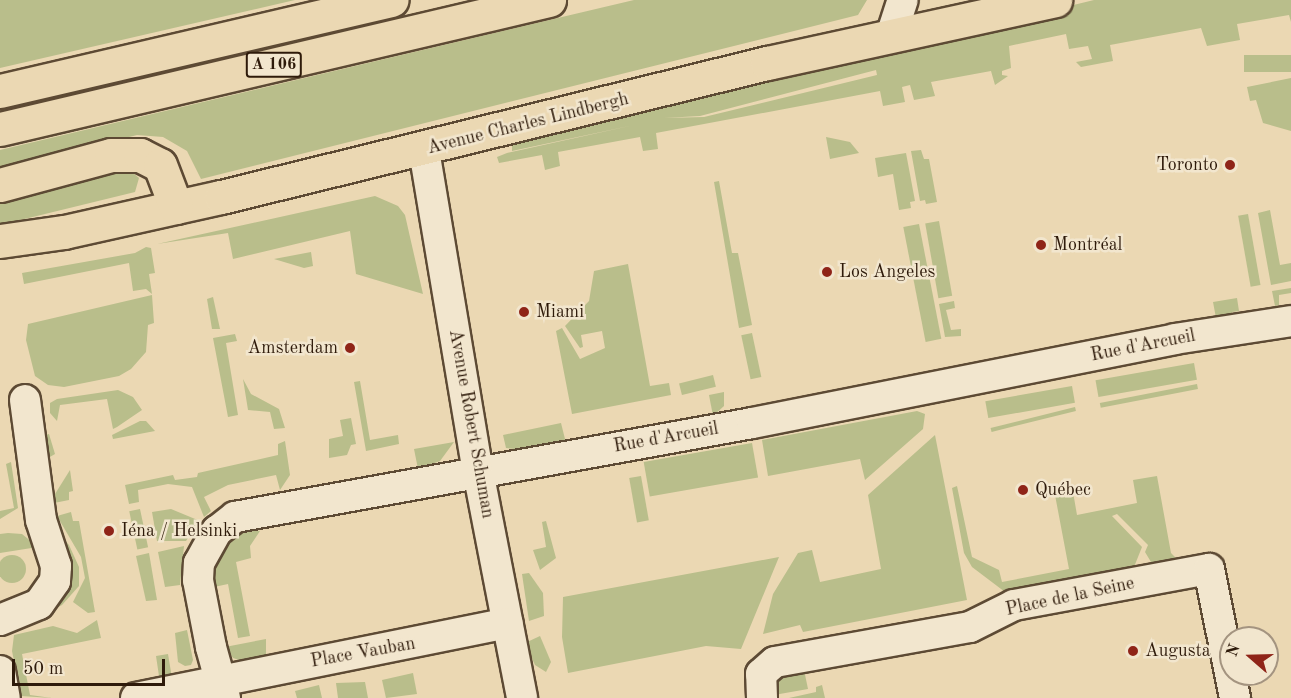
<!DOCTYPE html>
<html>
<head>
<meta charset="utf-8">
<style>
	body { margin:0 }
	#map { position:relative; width:1291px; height:698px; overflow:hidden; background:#ebd8b3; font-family:"Old Standard TT",serif }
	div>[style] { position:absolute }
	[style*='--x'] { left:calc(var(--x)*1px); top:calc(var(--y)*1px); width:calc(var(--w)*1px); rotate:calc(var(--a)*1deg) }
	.green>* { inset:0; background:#b9be8b; transform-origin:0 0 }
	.round { border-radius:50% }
	.roads { filter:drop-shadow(2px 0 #5d4a34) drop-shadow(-2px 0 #5d4a34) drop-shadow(0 2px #5d4a34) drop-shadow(0 -2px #5d4a34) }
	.minor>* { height:30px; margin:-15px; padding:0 15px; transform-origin:15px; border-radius:15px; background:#f2e6ce }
	.major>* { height:33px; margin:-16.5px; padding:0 16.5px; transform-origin:16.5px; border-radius:16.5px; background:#ebd8b3 }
	.highway>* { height:33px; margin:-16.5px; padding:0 16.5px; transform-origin:16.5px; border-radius:16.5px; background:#ebd8b3 }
	.dots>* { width:16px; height:16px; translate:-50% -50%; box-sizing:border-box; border:3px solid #f2e6ce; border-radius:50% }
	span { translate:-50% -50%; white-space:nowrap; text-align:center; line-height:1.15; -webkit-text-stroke:5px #f2e6ce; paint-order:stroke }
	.shield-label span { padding:2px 4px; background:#f2e6ce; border:2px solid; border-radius:4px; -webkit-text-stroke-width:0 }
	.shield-label { font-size:16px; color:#2e1a0a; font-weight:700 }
	.street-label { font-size:18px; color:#2e1a0a }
	.poi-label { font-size:18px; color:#2e1a0a }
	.right { translate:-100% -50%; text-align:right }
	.left { translate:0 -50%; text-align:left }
	.north { position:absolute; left:1219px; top:626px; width:60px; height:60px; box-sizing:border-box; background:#f2e6ce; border:2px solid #a49480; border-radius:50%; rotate:290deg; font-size:16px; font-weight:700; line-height:24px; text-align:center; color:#2e1a0a }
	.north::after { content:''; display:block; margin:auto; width:21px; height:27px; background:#8f2418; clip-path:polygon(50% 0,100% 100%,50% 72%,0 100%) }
	.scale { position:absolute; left:12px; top:659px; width:153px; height:27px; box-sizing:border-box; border:3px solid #2e1a0a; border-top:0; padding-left:8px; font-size:18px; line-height:21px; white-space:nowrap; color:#2e1a0a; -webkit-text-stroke:4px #f2e6ce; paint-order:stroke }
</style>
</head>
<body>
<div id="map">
	<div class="green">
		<div style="clip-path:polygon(0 0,295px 0,0 68px)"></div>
		<div style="clip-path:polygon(634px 0,867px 0,858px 15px,201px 179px,187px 151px,163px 137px,137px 135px,0 170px,0 150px)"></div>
		<div style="clip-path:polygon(evenodd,1094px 0,1291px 0,1291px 22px,1289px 15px,1237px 24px,1240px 40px,1207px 46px,1201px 28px,1110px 45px,1113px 61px,1081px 67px,1076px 62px,1092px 59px,1088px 46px,1069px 49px,1066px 34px,1009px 46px,1011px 68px,1002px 71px,1002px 75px,1008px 76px,995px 85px,991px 71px,931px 82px,935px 96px,914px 100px,910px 85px,902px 87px,905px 102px,883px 106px,880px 91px,656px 133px,658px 149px,643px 151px,640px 137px,558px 152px,560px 166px,545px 170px,542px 155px,499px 163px,497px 157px,507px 153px,634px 125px,512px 151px,512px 142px,1094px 0,876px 70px,877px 75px,704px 117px,664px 118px,700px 116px,876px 70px)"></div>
		<div style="left:1291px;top:55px;width:17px;height:47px;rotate:90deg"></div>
		<div style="clip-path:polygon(1291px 78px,1291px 131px,1263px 123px,1256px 100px,1250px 101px,1247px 87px)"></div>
		<div style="clip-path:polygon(826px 137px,850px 142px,859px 153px,830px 159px)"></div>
		<div style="clip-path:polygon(921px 150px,924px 159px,929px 159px,937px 202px,926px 204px,925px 200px,920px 201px,911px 151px)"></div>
		<div style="clip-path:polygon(906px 153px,915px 201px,910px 202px,911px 208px,899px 210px,893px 174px,878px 177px,875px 158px)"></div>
		<div style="clip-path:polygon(126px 167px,139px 178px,135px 192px,0 225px,0 201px)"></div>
		<div style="clip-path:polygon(719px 181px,732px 253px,738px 253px,752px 325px,739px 328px,714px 182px)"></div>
		<div style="clip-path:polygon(375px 196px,398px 206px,405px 215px,423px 294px,356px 274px,350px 231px,233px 259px,228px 233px,157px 244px)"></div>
		<div style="clip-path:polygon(1270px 210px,1280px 265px,1291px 263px,1291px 281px,1271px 285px,1258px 213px)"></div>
		<div style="left:1248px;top:214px;width:72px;height:10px;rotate:80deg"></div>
		<div style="left:939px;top:221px;width:76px;height:14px;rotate:80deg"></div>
		<div style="left:919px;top:224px;width:117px;height:16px;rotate:79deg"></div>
		<div style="clip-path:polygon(146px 247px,151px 248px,155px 273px,149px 274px,152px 294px,146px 289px,133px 291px,129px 263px,24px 284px,22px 273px,135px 253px)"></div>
		<div style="clip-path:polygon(311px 252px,313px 266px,304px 268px,274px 259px)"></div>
		<div style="clip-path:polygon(628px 264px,650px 386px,669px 383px,671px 395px,572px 414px,556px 331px,562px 328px,580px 359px,605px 348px,602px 331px,581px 335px,583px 347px,580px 348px,565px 326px,589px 301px,594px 271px)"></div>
		<div style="clip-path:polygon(1291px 288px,1291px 293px,1279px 295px,1279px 305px,1275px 306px,1272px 291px)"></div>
		<div style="clip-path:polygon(152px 295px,154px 323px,148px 325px,146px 352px,131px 369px,119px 376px,64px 387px,48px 385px,35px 376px,26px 340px,28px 324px)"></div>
		<div style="clip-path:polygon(213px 297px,220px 329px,212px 329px,207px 299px)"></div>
		<div style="clip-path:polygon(1237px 298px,1239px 311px,1232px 312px,1233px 318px,1216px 318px,1213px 302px)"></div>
		<div style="clip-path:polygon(954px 301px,955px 308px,946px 310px,951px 330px,961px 329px,961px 336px,945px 337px,939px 304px)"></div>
		<div style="left:752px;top:333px;width:45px;height:11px;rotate:78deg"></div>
		<div style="clip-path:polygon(235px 334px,237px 341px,226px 343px,238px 415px,228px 417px,213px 338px)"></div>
		<div style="left:1194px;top:363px;width:17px;height:100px;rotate:80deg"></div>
		<div style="left:713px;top:375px;width:12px;height:35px;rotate:76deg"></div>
		<div style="clip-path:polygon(243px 379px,251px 394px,279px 409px,285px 428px,274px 429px,270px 412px,248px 410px)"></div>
		<div style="clip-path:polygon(360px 381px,370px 440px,398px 435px,399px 444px,366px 451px,354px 382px)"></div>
		<div style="left:1197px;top:384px;width:5px;height:99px;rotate:79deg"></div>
		<div style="left:1072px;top:386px;width:17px;height:88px;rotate:80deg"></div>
		<div style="clip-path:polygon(118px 390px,133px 397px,142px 410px,117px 427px,113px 429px,107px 399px,60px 405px,57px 421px,50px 413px,50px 403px,57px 399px)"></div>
		<div style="clip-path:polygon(724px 392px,724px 406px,713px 416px,709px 395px)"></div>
		<div style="left:1075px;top:407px;width:4px;height:87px;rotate:76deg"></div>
		<div style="clip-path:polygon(917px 411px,925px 414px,923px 429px,865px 480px,860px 459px,768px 476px,762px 440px)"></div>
		<div style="clip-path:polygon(351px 418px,356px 444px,351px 445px,347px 455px,329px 458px,329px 439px,343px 436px,340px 420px)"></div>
		<div style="clip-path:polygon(140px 421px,146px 421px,155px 431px,113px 439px,112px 435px)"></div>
		<div style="clip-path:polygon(561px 423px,566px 443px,523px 450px,506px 448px,503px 435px)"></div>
		<div style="clip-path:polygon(49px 434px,55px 454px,43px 461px,42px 436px)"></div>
		<div style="clip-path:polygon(935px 435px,967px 600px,803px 632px,800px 625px,763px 634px,773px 594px,798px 553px,812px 550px,820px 582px,881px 569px,868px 495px)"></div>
		<div style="clip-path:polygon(285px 441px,290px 475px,280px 490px,276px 475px,228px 485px,204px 497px,211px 511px,204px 517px,192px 487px,168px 484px,138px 490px,139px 502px,129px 504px,125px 485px,173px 475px,175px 480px,197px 477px,198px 473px,278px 455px,278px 444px)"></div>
		<div style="clip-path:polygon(454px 442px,440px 461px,418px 469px,414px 449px)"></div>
		<div style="left:752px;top:443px;width:35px;height:110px;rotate:80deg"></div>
		<div style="clip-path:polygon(11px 462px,18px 508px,0 519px,0 511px,14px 508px,6px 464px)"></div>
		<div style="clip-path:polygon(70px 470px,73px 491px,69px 492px,69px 500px,54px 503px,55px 494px)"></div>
		<div style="left:641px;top:476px;width:45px;height:12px;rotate:80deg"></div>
		<div style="clip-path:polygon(1157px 476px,1171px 553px,1180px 562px,1154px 567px,1145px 552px,1148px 545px,1117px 514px,1112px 516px,1142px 547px,1132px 572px,1009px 595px,972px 567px,964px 553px,952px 488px,957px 486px,972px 557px,999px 570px,1002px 582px,1069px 569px,1055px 495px,1073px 492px,1077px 515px,1137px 503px,1133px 480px)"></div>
		<div style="left:140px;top:509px;width:39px;height:11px;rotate:78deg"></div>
		<div style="clip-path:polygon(171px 509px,200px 521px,186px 541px,157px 541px,152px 512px)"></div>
		<div style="clip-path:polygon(71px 512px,73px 521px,79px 521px,95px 612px,88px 613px,73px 602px,85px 578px,81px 557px,57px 516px)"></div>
		<div style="clip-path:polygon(546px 521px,556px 558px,540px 570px,533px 550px,546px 547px,542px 522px)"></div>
		<div style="clip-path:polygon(55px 529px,69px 545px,79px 567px,79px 586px,62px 605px,30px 623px)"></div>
		<div style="clip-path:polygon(251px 530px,260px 531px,250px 546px,251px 558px,236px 562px,250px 636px,238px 638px,228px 584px,214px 587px,214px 563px,233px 537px)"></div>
		<div style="clip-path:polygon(8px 533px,22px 534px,38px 547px,0 553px,0 534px)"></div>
		<div style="clip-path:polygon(184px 546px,180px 585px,165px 587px,158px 552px)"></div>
		<div style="clip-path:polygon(149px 553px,157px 600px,146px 601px,136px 556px)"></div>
		<div class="round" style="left:-2px;top:555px;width:28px;height:28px"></div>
		<div style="clip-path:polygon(779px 557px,741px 649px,706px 646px,568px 673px,562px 637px,563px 597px)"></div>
		<div style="clip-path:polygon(529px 573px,543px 593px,544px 616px,529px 621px,522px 574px)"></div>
		<div style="clip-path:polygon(97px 620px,101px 638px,22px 654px,30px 695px,52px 698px,21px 696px,12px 651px,14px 635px,53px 626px,77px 633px)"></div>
		<div style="clip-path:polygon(187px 630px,193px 660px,191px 665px,185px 666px,178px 662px,175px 633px)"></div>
		<div style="clip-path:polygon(540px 636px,551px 662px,546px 672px,535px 665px,525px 643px)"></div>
		<div style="clip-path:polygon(266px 639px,266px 657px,245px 662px,233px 658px,225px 647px)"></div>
		<div style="clip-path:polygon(168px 654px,172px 678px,150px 683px,149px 678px,159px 676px,156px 656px)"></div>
		<div style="clip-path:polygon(803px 665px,808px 689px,774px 695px,773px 680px)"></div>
		<div style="clip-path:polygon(413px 673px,417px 694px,386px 698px,382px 680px)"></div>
		<div style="clip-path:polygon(365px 682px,368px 698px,338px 698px,336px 683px)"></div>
		<div style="clip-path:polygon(319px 685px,322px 698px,297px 698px,295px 691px)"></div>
		<div style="clip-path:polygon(822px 685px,825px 698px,789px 698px,816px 692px,816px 687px)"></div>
	</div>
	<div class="roads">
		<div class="minor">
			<div style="--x:891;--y:36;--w:38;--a:-72"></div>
			<div style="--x:424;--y:150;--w:326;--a:80.5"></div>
			<div style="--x:478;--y:471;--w:231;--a:79"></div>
			<div style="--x:0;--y:620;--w:42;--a:-22.3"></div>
			<div style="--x:39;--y:604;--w:28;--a:-55"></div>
			<div style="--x:55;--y:581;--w:15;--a:-86"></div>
			<div style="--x:56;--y:566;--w:48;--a:-108.1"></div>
			<div style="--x:41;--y:520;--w:121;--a:-97.6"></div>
			<div style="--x:0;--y:671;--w:27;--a:80"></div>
			<div style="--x:136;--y:698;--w:379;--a:-11.4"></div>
			<div style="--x:225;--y:698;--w:53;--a:-105.4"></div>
			<div style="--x:211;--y:647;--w:68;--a:-101"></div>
			<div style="--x:198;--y:580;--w:17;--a:-87"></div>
			<div style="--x:199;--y:563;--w:37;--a:-61"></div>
			<div style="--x:217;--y:531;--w:23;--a:-38"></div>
			<div style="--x:235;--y:517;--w:525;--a:-10.3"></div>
			<div style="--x:752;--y:423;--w:431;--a:-11.2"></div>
			<div style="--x:1175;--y:339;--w:117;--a:-8.8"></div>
			<div style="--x:762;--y:698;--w:24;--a:-92"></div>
			<div style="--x:761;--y:674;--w:18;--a:-41"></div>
			<div style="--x:775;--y:662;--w:198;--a:-10.2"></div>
			<div style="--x:970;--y:627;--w:49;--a:-26.6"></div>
			<div style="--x:1014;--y:605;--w:198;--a:-10.5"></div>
			<div style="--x:1209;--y:569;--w:132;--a:78.6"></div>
		</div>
		<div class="major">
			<div style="--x:0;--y:241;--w:65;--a:-8"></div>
			<div style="--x:64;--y:232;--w:161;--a:-12.6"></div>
			<div style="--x:221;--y:197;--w:562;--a:-13.79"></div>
			<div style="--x:767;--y:63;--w:295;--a:-12.3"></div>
		</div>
		<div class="highway">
			<div style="--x:0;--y:91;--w:402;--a:-13.1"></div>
			<div style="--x:0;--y:129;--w:564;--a:-13.22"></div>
			<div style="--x:0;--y:185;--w:115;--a:-15.1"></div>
			<div style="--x:111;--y:155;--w:29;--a:0"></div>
			<div style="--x:140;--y:155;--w:22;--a:27"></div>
			<div style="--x:160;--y:165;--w:45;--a:69.1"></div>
		</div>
	</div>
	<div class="dots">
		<div style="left:1230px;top:165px;background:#8f2418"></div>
		<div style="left:1041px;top:245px;background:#8f2418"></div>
		<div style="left:827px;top:272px;background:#8f2418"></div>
		<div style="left:524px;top:312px;background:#8f2418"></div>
		<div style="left:350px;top:348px;background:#8f2418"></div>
		<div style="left:1023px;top:490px;background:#8f2418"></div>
		<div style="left:109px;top:531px;background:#8f2418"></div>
		<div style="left:1133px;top:651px;background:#8f2418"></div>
	</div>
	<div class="shield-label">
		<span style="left:274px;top:65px">A 106</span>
	</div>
	<div class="street-label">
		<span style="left:528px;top:124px;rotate:-14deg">Avenue Charles Lindbergh</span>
		<span style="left:1143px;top:346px;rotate:-11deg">Rue d'Arcueil</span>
		<span style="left:471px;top:424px;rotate:80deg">Avenue Robert Schuman</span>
		<span style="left:666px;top:438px;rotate:-10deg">Rue d'Arcueil</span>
		<span style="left:1070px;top:597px;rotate:-12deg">Place de la Seine</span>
		<span style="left:363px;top:653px;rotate:-10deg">Place Vauban</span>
	</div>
	<div class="poi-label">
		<span class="right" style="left:1218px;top:165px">Toronto</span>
		<span class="left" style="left:1053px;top:245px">Montréal</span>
		<span class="left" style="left:839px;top:272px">Los Angeles</span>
		<span class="left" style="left:536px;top:312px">Miami</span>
		<span class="right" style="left:338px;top:348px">Amsterdam</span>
		<span class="left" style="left:1035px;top:490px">Québec</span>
		<span class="left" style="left:121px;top:531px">Iéna / Helsinki</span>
		<span class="left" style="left:1145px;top:651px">Augusta</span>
	</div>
	<div class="north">N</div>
	<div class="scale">50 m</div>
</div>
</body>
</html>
